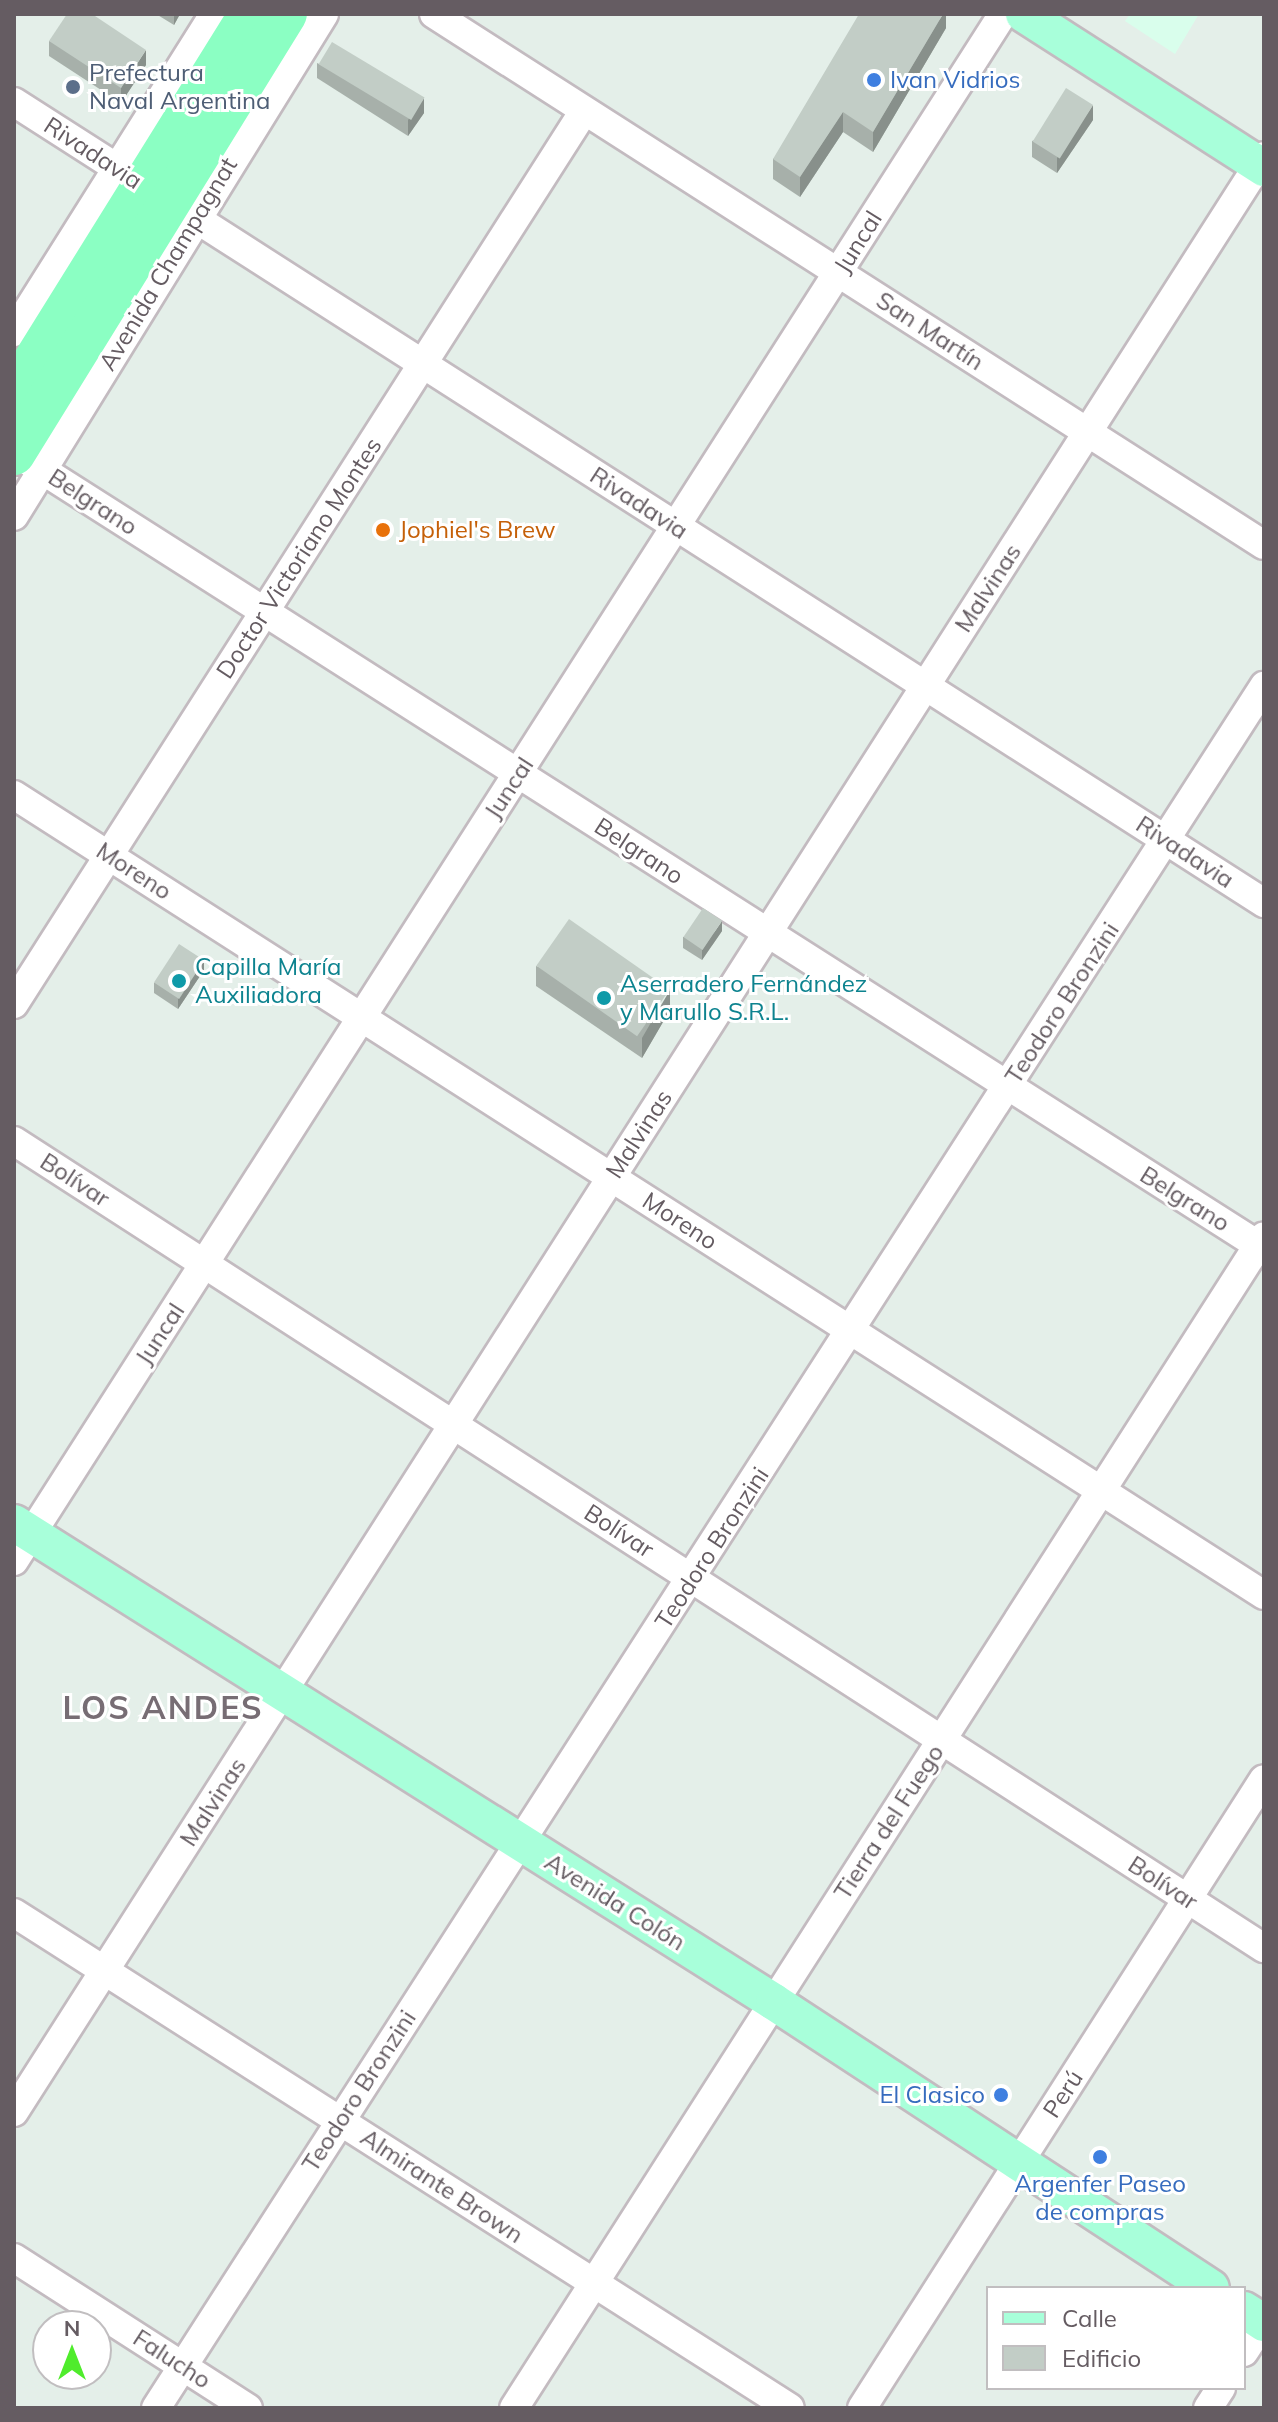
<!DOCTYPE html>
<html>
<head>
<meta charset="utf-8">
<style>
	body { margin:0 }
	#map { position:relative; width:1278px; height:2422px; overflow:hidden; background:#e4efe9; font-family:Mulish,sans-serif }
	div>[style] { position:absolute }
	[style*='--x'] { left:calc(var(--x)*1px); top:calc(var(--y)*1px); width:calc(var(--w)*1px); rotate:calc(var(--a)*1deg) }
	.commercial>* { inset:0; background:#d9feec }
	.roads { filter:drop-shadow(2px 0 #c3bbc0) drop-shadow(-2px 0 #c3bbc0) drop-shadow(0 2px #c3bbc0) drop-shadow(0 -2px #c3bbc0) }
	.minor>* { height:28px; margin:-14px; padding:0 14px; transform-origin:14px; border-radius:14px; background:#fff }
	.major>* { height:36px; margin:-18px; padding:0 18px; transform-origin:18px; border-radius:18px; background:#a8ffda }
	.highway>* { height:42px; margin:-21px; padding:0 21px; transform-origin:21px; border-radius:21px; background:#8bffc3 }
	.wall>* { inset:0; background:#a7b0aa }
	.shaded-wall>* { inset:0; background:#88908b }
	.building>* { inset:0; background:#c2cdc6; transform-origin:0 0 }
	.dots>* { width:22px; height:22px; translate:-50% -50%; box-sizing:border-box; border:4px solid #fff; border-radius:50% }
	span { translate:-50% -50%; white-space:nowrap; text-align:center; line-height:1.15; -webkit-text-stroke:6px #fff; paint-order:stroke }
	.service-label { font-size:24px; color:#4e5e75 }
	.left { translate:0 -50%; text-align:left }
	.shop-label { font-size:24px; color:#366cbe }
	.right { translate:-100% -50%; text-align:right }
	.street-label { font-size:24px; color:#655c62 }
	.food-label { font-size:24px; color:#c56008 }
	.culture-label { font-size:24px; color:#0d838f }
	.district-label { font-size:32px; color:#776d74; font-weight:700; letter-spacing:2px }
	.frame { position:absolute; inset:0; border:16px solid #655c62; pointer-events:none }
	.legend { position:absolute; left:986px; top:2286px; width:260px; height:104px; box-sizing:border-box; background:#fff; border:2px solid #c1bec0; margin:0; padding:10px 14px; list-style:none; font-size:24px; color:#655c62 }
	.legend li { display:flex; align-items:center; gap:16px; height:40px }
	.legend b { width:40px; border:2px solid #c1bec0 }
	.north { position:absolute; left:32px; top:2310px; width:80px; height:80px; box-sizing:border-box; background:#fff; border:2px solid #c1bec0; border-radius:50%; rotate:0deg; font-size:22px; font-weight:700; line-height:32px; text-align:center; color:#655c62 }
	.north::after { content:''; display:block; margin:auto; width:28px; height:36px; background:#4fec2c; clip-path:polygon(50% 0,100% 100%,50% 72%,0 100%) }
</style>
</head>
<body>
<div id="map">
	<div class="commercial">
		<div style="clip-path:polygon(1130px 14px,1199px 14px,1175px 54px,1125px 21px)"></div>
	</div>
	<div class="roads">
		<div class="minor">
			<div style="--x:434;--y:14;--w:985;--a:32.61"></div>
			<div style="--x:14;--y:102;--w:1485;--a:32.65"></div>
			<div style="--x:14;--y:332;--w:376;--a:-57.8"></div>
			<div style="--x:14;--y:452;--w:1482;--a:32.52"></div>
			<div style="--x:14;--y:516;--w:590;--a:-58.3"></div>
			<div style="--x:14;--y:795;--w:1484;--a:32.62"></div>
			<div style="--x:14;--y:1004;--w:1059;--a:-57.45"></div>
			<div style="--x:14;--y:1141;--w:1488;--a:32.85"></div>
			<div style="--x:14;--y:1561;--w:1836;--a:-57.41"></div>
			<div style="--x:14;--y:1913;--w:920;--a:32.53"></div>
			<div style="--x:14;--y:2112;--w:2321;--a:-57.42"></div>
			<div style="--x:14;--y:2258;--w:278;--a:32.7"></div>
			<div style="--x:1244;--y:2352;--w:37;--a:-57"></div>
			<div style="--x:156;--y:2408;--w:2048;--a:-57.24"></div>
			<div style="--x:514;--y:2408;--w:1391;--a:-57.38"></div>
			<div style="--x:862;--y:2408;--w:746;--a:-57.42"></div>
			<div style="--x:1208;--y:2408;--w:24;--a:-57"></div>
		</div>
		<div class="major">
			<div style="--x:1024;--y:14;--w:285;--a:32.7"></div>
			<div style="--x:14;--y:1523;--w:898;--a:32.22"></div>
			<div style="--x:774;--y:2002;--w:522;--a:33.2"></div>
			<div style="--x:1244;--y:2310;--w:24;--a:33"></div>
		</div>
		<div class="highway">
			<div style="--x:14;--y:393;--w:446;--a:-58.1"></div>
			<div style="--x:14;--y:454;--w:517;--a:-58.28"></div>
		</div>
	</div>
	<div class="wall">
		<div style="clip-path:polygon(156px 14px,180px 14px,174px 25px)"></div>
		<div style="clip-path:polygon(946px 14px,946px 28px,873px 152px,843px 132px,800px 197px,773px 179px,773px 159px)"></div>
		<div style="clip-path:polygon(49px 41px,146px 65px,121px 103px,49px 56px)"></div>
		<div style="clip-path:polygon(317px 63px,424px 113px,408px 136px,317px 78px)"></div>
		<div style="clip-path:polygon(1093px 120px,1057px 173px,1032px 157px,1032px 141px)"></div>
		<div style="clip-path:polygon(722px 931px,702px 960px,683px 948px,683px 937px)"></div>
		<div style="clip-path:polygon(536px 966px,670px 1010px,642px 1058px,536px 986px)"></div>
		<div style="clip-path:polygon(204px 970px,178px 1009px,154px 993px,154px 983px)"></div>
	</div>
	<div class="shaded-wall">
		<div style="clip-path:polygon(174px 14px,180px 14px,174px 25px)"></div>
		<div style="clip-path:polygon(943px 14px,946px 14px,946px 28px,873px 152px,873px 132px)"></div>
		<div style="clip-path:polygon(146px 50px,146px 65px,121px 103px,121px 88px)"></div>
		<div style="clip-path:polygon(424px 98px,424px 113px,408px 136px,408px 120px)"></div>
		<div style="clip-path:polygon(1093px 105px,1093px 120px,1057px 173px,1057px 158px)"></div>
		<div style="clip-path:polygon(843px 112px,843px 132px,800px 197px,800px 177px)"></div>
		<div style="clip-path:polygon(722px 921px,722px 931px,702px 960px,702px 950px)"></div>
		<div style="clip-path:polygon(204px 960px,204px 970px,178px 1009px,178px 999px)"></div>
		<div style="clip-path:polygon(670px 990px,670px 1010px,642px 1058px,642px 1038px)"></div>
	</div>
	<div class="building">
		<div style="clip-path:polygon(67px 14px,92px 14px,146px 50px,121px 88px,49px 41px)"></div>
		<div style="clip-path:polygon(859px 14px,943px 14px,873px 132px,843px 112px,800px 177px,773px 159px)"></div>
		<div style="left:332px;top:42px;width:108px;height:26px;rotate:31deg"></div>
		<div style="left:1066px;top:88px;width:32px;height:63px;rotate:32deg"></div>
		<div style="left:703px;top:908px;width:23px;height:35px;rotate:34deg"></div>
		<div style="left:569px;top:919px;width:123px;height:57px;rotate:35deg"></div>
		<div style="left:179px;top:944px;width:30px;height:46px;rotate:33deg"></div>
	</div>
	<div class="dots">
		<div style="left:874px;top:80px;background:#3f7fe0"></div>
		<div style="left:73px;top:87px;background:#5c6f8a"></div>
		<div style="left:383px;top:530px;background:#e8710a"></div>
		<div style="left:179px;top:981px;background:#0f9aa8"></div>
		<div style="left:604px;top:998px;background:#0f9aa8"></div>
		<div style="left:1001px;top:2095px;background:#3f7fe0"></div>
		<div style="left:1100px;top:2157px;background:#3f7fe0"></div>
	</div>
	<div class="service-label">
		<span class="left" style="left:89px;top:87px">Prefectura<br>Naval Argentina</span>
	</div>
	<div class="shop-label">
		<span class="left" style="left:890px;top:80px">Ivan Vidrios</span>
		<span class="right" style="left:985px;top:2095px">El Clasico</span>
		<span style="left:1100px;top:2198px">Argenfer Paseo<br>de compras</span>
	</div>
	<div class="street-label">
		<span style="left:93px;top:153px;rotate:33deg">Rivadavia</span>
		<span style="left:858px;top:242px;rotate:-58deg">Juncal</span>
		<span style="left:168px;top:264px;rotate:-59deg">Avenida Champagnat</span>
		<span style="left:930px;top:331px;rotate:33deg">San Martín</span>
		<span style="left:93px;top:502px;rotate:33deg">Belgrano</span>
		<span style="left:639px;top:503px;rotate:33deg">Rivadavia</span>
		<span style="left:299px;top:558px;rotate:-57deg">Doctor Victoriano Montes</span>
		<span style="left:988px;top:588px;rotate:-57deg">Malvinas</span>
		<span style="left:509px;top:788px;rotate:-57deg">Juncal</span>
		<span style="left:639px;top:851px;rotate:33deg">Belgrano</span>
		<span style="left:1185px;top:852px;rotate:33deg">Rivadavia</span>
		<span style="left:134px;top:871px;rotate:33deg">Moreno</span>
		<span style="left:1062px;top:1003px;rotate:-57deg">Teodoro Bronzini</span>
		<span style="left:639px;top:1134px;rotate:-57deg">Malvinas</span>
		<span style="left:75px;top:1180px;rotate:33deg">Bolívar</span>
		<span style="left:1185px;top:1199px;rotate:32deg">Belgrano</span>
		<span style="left:680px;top:1221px;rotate:33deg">Moreno</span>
		<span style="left:160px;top:1334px;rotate:-57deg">Juncal</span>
		<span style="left:619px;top:1531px;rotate:33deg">Bolívar</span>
		<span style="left:712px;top:1548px;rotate:-57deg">Teodoro Bronzini</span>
		<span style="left:213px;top:1802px;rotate:-57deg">Malvinas</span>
		<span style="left:889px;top:1822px;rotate:-57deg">Tierra del Fuego</span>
		<span style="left:1163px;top:1883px;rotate:33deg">Bolívar</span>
		<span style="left:615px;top:1902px;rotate:32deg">Avenida Colón</span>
		<span style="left:359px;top:2091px;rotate:-57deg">Teodoro Bronzini</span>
		<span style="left:1063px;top:2094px;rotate:-57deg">Perú</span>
		<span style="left:442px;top:2186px;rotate:33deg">Almirante Brown</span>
		<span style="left:172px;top:2359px;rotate:33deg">Falucho</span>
	</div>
	<div class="food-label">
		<span class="left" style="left:399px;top:530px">Jophiel's Brew</span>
	</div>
	<div class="culture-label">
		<span class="left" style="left:195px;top:981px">Capilla María<br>Auxiliadora</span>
		<span class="left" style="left:620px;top:998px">Aserradero Fernández<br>y Marullo S.R.L.</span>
	</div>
	<div class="district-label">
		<span style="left:163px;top:1707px">LOS ANDES</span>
	</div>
	<div class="frame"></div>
	<ul class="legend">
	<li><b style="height:10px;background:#a8ffda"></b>Calle</li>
	<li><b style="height:22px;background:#c2cdc6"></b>Edificio</li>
	</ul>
	<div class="north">N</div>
</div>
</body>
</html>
